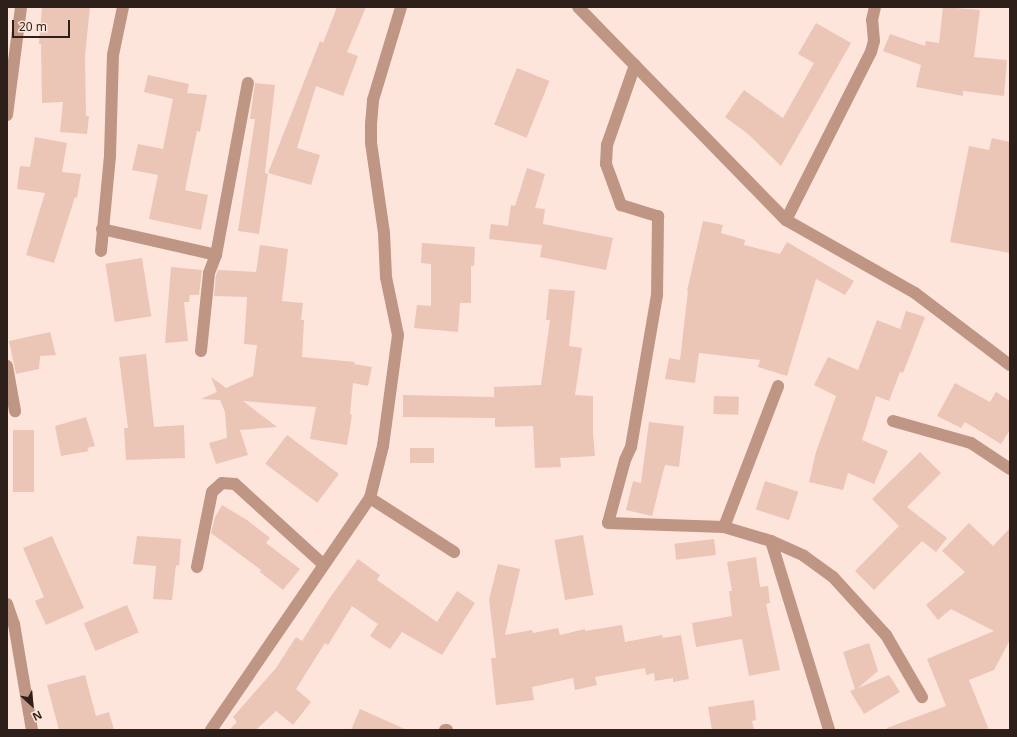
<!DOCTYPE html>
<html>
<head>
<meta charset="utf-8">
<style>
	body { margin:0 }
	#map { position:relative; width:1017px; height:737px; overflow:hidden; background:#fde5dc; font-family:"Noto Sans",sans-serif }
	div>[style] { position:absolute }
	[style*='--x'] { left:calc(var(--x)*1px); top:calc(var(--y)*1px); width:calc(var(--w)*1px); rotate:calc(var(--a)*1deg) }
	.building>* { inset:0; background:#ebc5b6; transform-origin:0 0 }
	.minor>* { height:12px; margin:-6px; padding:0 6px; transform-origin:6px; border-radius:6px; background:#bf9584 }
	span { translate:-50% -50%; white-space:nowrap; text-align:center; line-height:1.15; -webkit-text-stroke:4px #fde5dc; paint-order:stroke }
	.frame { position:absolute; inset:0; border:8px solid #2d1f19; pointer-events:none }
	.north { position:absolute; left:12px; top:685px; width:40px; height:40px; -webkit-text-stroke:3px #fde5dc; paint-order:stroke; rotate:154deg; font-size:11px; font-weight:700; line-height:16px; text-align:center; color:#2d1f19 }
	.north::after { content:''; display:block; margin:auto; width:14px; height:18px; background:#2d1f19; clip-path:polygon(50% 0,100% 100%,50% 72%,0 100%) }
	.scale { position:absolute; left:12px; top:20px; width:58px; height:18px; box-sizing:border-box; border:2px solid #2d1f19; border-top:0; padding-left:5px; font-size:12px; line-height:14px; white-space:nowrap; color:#2d1f19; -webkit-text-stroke:3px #fde5dc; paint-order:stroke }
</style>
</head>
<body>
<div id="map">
	<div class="building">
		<div style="clip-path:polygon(42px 7px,90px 7px,85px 56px,86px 116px,89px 116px,87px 134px,60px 132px,63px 102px,42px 103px,41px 44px,39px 44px)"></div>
		<div style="clip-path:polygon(337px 7px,366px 7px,347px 52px,358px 56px,343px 96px,316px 86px,297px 148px,320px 155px,311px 185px,268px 173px,320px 41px,323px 43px)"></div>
		<div style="clip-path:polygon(943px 7px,980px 10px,974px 57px,1007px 60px,1004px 96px,963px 91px,963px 96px,916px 87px,921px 65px,883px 51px,890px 34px,925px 46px,926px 41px,939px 43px)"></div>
		<div style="clip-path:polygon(816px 23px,851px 43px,781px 166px,748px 134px,725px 117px,744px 90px,783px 118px,814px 63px,798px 54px)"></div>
		<div style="left:517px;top:68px;width:35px;height:61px;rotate:22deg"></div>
		<div style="clip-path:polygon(148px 75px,189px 84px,187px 93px,207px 95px,200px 132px,197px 131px,185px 190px,208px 195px,201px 230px,149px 219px,158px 175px,132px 170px,138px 144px,163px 149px,173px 99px,144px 92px)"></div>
		<div style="clip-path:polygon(255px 83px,275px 85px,265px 173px,268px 174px,259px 234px,238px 231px,255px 119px,250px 119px)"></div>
		<div style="clip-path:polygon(35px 137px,67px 143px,62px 172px,81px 174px,77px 198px,75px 197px,54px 263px,26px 255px,45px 193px,17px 189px,20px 166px,30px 167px)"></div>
		<div style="clip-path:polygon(992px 138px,1010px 142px,1010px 253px,950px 242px,969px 146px,989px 150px)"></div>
		<div style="clip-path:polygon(527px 168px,545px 174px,535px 208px,545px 209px,543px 224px,613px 238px,606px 270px,540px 257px,542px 245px,489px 239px,491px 224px,508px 226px,511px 205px,515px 206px)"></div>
		<div style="clip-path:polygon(703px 221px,723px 225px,721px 233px,745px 240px,744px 245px,780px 254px,787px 242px,854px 281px,845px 295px,816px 279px,787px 376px,758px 367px,760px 360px,699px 353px,695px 383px,665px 379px,669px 358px,680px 360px,688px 291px,687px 291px)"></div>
		<div style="clip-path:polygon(422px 243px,475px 247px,474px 266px,471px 266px,471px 303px,460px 303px,458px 332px,414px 328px,417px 305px,431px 306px,431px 264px,421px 263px)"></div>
		<div style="clip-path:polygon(260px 245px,288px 249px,282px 301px,303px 303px,301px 320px,304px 320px,302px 357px,355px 362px,354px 364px,372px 367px,368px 386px,353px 383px,350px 414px,352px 415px,347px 445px,310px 439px,316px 407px,243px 401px,277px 427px,240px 430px,248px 455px,216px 464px,209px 443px,227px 438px,225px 412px,220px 400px,201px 399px,217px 392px,211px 377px,226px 388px,253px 376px,257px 345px,244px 344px,247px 297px,214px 296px,216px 275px,218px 270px,256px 272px)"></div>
		<div style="left:142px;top:258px;width:59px;height:37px;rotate:81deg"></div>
		<div style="clip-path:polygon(171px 267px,202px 270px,199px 295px,190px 295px,189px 302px,184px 302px,188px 341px,165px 343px)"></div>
		<div style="clip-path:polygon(549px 289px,575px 291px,569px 346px,582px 348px,575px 395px,593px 396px,593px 433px,595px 456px,560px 458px,561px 467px,535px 468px,533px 426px,495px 427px,495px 418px,403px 417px,403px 395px,494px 397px,494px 387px,541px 385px,550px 320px,546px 320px)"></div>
		<div style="clip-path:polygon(906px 311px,925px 317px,903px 373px,900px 372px,889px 401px,876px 396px,862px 440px,888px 451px,874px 484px,848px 473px,843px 490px,809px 482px,816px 452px,836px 396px,814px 385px,828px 357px,858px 370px,877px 320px,900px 329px)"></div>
		<div style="clip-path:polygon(50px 332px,56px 355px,40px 356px,39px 369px,16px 374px,9px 341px)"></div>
		<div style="clip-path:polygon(146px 354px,154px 427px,184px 425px,185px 458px,126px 460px,124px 428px,128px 428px,119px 357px)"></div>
		<div style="clip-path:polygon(955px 383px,990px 402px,996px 392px,1010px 401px,1010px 430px,1001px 444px,965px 422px,961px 428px,937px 416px)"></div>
		<div style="left:714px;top:396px;width:25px;height:18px;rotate:2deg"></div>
		<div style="clip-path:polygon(86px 417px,95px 446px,87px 448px,89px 451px,61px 456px,55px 426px)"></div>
		<div style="clip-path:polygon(649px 422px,684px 426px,679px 467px,665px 465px,652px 516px,626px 510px,633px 481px,641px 483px)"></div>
		<div style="left:13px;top:430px;width:21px;height:62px"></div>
		<div style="left:287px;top:435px;width:65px;height:36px;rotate:37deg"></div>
		<div style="left:410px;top:448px;width:24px;height:15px"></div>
		<div style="clip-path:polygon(920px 452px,941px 473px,907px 507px,947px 538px,936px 552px,922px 541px,874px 590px,855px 571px,899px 526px,872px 499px)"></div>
		<div style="left:765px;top:481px;width:35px;height:30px;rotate:18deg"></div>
		<div style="clip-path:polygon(222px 505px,247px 520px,270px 538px,266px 543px,300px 569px,283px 590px,260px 572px,261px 570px,211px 533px,215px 517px)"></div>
		<div style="clip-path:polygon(969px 523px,993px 546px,1010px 528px,1010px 640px,994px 670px,969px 680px,989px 730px,887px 730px,887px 728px,946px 706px,927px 659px,994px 631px,951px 609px,938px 620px,926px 605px,965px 572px,942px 551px)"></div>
		<div style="left:583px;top:535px;width:61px;height:29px;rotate:80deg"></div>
		<div style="clip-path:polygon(52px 536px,84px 608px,46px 625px,35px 601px,44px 597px,23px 548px)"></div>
		<div style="clip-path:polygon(137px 536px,181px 539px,179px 566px,176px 565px,172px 600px,153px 599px,156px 566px,133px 564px)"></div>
		<div style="left:714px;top:539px;width:16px;height:40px;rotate:83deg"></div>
		<div style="clip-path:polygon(756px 557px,760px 587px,768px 586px,770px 603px,766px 604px,780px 670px,749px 676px,742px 639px,696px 647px,692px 623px,732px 616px,729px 591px,732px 591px,727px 562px)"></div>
		<div style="clip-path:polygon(358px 559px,380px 575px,377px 580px,437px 622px,457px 591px,475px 603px,442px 655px,402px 632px,390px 649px,370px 636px,378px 624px,352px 606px,328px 645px,325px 643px,296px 689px,311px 702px,293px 725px,276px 711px,256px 730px,229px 730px,237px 722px,233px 717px,276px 668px,296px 637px,302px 641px,329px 599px)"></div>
		<div style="clip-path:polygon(498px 564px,520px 569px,505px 635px,532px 630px,533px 633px,558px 628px,560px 635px,585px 629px,585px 631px,622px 625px,625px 642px,662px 635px,663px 638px,681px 635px,689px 679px,673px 682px,673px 678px,655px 681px,654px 673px,646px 675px,645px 668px,595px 677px,597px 685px,575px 690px,573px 678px,532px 687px,534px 700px,496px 705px,491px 658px,496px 658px,489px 599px)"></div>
		<div style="left:127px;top:605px;width:30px;height:47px;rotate:67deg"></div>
		<div style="clip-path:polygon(869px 643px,878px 671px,858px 688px,889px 675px,900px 692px,864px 714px,850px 691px,855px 689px,843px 652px)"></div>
		<div style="clip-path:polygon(85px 675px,96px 716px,109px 712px,114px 730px,59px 730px,47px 685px)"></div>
		<div style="clip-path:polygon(754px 700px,756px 720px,752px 721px,754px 730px,712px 730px,708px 707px)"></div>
		<div style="clip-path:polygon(360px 709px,407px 730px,351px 730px)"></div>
	</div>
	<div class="minor">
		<div style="--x:578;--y:7;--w:298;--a:45.7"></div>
		<div style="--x:786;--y:220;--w:148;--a:29.5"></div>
		<div style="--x:915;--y:293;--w:119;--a:37.2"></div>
		<div style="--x:635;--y:65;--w:85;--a:109.3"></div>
		<div style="--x:607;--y:145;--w:19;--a:93"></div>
		<div style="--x:606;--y:164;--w:44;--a:69.9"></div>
		<div style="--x:621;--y:205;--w:39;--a:17"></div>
		<div style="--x:658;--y:216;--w:79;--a:90.7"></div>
		<div style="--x:657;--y:295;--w:154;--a:99.7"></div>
		<div style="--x:631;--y:447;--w:14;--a:115"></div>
		<div style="--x:625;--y:460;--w:65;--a:105.1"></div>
		<div style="--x:608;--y:523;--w:116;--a:2"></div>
		<div style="--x:724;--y:527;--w:49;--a:16.6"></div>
		<div style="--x:771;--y:541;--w:36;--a:24"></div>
		<div style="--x:804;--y:556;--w:36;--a:36"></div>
		<div style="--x:833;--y:577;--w:79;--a:47.6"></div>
		<div style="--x:886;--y:635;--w:72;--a:59.9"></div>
		<div style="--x:7;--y:115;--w:109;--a:-82.6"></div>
		<div style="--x:786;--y:220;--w:188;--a:-63.2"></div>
		<div style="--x:871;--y:52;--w:11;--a:-75"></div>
		<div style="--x:874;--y:41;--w:21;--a:-95"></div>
		<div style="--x:872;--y:20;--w:13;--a:-77"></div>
		<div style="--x:102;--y:229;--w:117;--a:12.8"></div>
		<div style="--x:101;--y:251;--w:96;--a:-84.6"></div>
		<div style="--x:110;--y:155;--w:100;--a:-88.3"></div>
		<div style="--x:113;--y:55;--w:49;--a:-78.2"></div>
		<div style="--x:201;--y:351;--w:78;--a:-84.1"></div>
		<div style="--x:209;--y:273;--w:19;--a:-69"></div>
		<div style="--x:216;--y:255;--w:175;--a:-79.5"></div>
		<div style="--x:7;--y:366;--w:46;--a:79.9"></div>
		<div style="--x:893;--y:421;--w:81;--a:15.8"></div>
		<div style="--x:971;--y:443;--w:47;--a:33.7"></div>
		<div style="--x:370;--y:498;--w:100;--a:32.7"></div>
		<div style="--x:724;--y:527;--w:151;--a:-69"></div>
		<div style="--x:771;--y:541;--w:198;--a:72.9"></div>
		<div style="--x:197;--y:567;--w:76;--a:-78.7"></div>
		<div style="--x:212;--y:492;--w:13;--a:-42"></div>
		<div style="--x:222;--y:483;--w:13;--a:4"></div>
		<div style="--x:235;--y:484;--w:119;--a:42.3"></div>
		<div style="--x:7;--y:604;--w:21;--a:71"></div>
		<div style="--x:14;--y:624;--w:108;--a:80.4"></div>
		<div style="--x:211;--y:730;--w:281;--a:-55.6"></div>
		<div style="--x:370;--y:498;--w:54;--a:-76"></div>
		<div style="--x:383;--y:446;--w:112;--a:-82.3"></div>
		<div style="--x:398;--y:335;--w:59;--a:-101.7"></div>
		<div style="--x:386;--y:277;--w:44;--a:-92.6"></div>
		<div style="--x:384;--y:233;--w:91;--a:-98.2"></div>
		<div style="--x:371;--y:143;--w:19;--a:-90"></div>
		<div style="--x:371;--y:124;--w:24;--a:-85"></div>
		<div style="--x:373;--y:100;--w:97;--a:-73.2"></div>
		<div style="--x:445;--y:730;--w:2;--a:0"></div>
	</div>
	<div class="frame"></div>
	<div class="north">N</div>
	<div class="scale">20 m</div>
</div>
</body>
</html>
